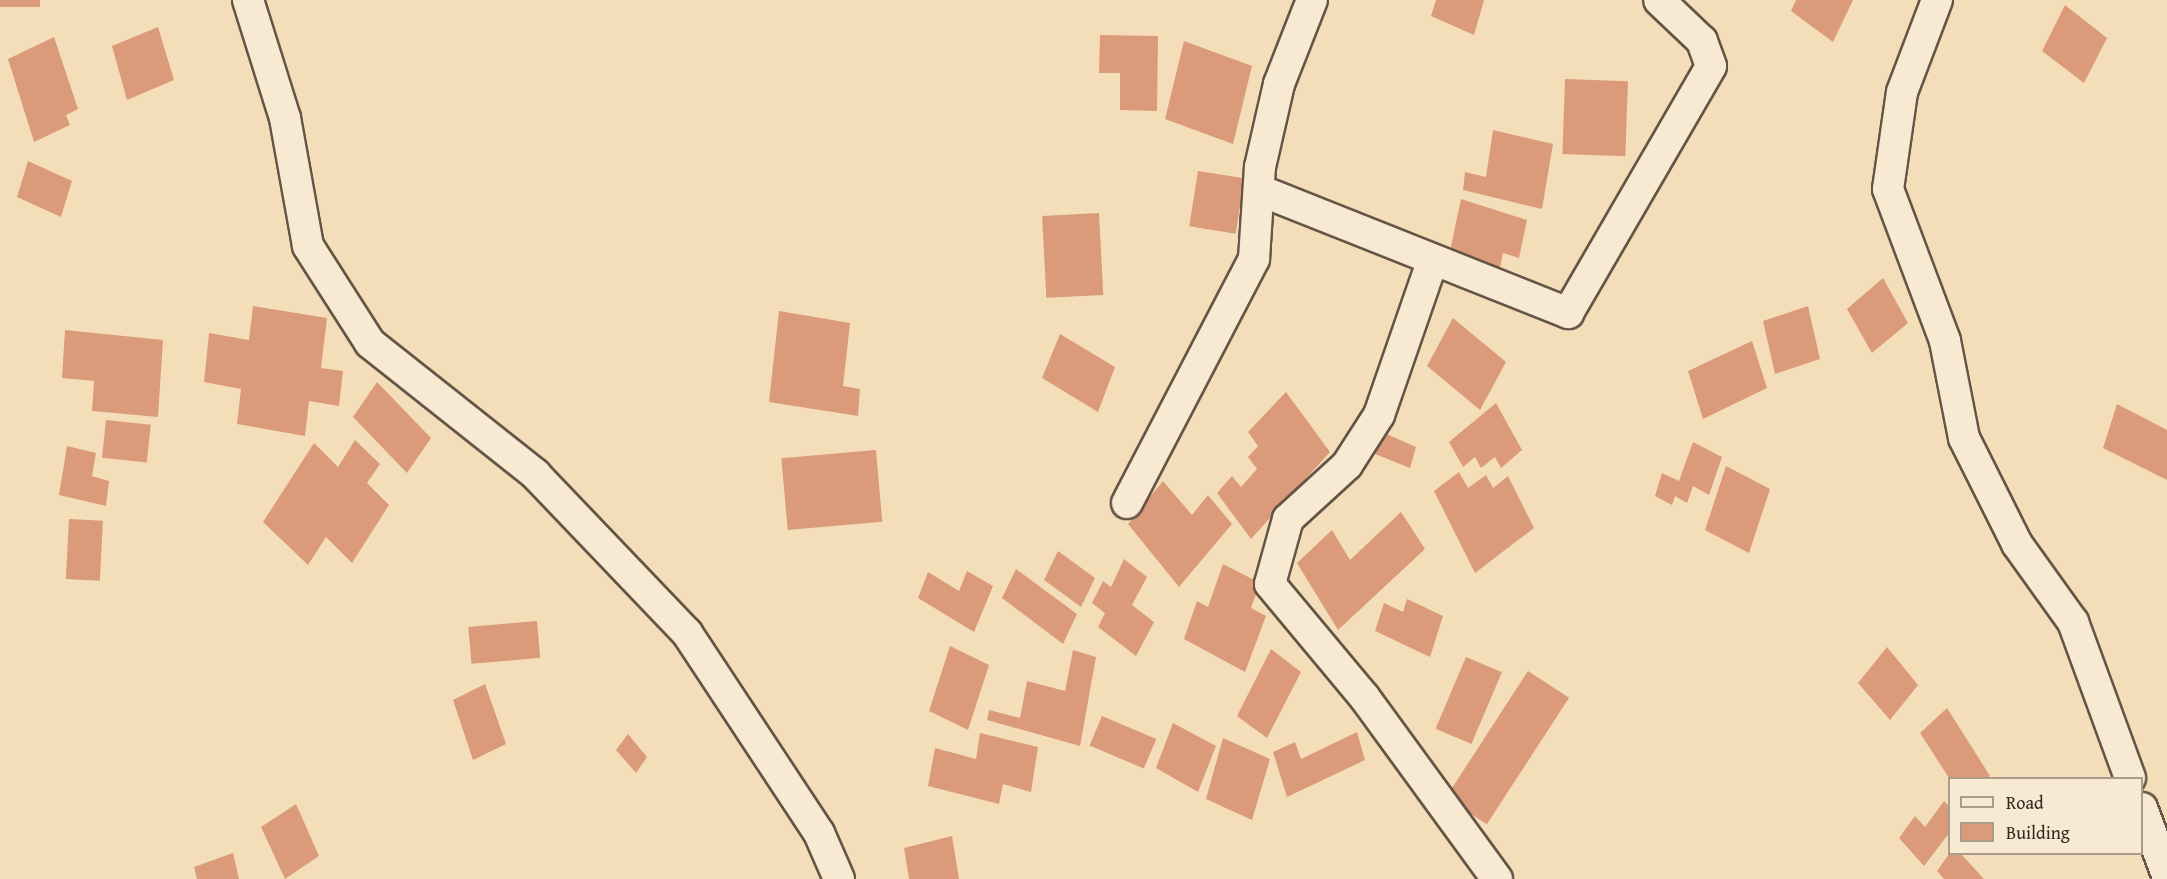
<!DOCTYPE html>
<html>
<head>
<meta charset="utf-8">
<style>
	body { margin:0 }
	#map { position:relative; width:2167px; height:879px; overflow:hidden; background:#f4deb9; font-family:"Gentium Book Plus",serif }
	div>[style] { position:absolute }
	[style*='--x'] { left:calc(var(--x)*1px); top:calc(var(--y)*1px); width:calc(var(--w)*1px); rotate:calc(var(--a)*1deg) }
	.building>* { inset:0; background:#db9b7a; transform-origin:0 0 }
	.roads { filter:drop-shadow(2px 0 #645546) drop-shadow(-2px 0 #645546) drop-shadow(0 2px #645546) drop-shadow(0 -2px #645546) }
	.minor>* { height:30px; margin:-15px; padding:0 15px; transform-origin:15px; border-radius:15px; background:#f8ead2 }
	span { translate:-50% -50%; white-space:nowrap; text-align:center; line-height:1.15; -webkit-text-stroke:4.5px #f8ead2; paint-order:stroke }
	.legend { position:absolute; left:1948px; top:777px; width:195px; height:78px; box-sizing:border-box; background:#f8ead2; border:2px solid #aa9c8a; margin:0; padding:8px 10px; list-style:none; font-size:18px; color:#34271f }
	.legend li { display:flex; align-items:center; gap:12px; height:30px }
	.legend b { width:30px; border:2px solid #aa9c8a }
</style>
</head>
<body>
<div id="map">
	<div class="building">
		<div style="left:0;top:0;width:40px;height:7px"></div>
		<div style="clip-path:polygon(1436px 0,1484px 0,1474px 35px,1431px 16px)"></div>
		<div style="clip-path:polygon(1796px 0,1853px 0,1833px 42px,1791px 11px)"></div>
		<div style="clip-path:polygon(2065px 5px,2107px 38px,2084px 83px,2042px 51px)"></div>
		<div style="clip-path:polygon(158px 27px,174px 80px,127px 100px,112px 46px)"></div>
		<div style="clip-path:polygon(1100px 35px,1158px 36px,1157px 111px,1120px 110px,1120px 73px,1099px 73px)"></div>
		<div style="clip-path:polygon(54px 37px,78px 109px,66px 115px,70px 125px,34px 142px,8px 59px)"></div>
		<div style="clip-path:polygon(1184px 41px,1252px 66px,1233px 144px,1165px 119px)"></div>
		<div style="left:1565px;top:79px;width:63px;height:75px;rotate:2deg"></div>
		<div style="clip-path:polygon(1493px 130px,1553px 144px,1542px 209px,1463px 190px,1465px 172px,1486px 177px)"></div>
		<div style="clip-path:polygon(28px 161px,72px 181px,61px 217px,17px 197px)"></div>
		<div style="left:1198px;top:171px;width:47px;height:56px;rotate:9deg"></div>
		<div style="clip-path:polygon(1461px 199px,1527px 220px,1519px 258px,1503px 253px,1499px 272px,1449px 256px)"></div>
		<div style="left:1099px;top:213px;width:82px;height:57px;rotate:87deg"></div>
		<div style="clip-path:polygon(1883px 278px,1908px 323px,1872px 353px,1847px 309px)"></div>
		<div style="clip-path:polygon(253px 306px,327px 318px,321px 368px,343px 371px,339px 406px,309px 401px,305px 436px,237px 424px,241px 389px,204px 382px,209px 333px,249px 340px)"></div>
		<div style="clip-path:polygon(1808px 306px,1820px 359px,1775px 374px,1763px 321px)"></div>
		<div style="clip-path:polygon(779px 311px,850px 323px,843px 386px,860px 389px,858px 416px,769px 402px)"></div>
		<div style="clip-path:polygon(1453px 318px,1506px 362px,1480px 410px,1427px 366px)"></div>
		<div style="clip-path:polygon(65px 330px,163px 340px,158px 417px,92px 411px,94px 381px,62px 378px)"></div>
		<div style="clip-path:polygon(1060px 334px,1115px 367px,1098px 412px,1042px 378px)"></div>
		<div style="clip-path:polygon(1752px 341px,1767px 388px,1703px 419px,1688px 371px)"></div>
		<div style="clip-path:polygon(377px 382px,431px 438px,407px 473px,353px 417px)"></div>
		<div style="clip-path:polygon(1286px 392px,1330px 452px,1251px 539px,1217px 493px,1232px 476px,1241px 487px,1257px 469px,1248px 457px,1258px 446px,1248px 432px)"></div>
		<div style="clip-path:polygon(1496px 403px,1522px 450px,1501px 468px,1495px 457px,1481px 468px,1475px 457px,1463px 467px,1449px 442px)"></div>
		<div style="clip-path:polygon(2117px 404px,2167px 430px,2167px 480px,2103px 448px)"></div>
		<div style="left:106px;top:420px;width:45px;height:38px;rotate:6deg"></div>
		<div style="clip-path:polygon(1382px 432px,1416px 447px,1410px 468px,1375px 454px)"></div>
		<div style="clip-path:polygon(355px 440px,380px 464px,367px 483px,389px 505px,352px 563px,326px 537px,308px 565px,263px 522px,314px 443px,338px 467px)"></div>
		<div style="clip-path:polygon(1693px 442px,1722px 457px,1709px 495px,1693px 486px,1687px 503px,1675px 496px,1672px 505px,1655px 496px,1662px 473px,1679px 481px)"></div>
		<div style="clip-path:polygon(67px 446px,96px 453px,92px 476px,109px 481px,106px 506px,59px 495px)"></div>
		<div style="left:876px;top:450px;width:72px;height:95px;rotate:85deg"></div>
		<div style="clip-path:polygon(1726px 466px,1770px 489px,1749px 553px,1705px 530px)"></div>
		<div style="clip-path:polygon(1459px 472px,1468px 488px,1486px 475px,1493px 488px,1508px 476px,1534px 528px,1475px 573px,1434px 491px)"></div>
		<div style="clip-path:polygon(1163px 481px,1192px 515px,1208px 495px,1232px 524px,1179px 587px,1128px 524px)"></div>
		<div style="clip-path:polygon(1401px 512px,1425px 549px,1338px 630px,1297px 563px,1332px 530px,1350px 560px)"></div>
		<div style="left:69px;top:519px;width:34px;height:60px;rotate:3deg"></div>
		<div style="clip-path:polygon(1058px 551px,1095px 578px,1081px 607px,1044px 580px)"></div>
		<div style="clip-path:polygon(1124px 559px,1147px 577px,1132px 605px,1154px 622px,1136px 656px,1098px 627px,1105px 613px,1092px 603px,1103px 581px,1111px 587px)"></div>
		<div style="clip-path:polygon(1223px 564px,1260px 583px,1251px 608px,1266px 616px,1245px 672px,1184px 639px,1197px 601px,1208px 607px)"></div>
		<div style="clip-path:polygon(1016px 569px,1077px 614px,1063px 644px,1002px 598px)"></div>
		<div style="clip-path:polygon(967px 571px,993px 586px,974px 632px,918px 598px,928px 572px,959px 591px)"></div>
		<div style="clip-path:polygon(1407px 599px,1443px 616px,1430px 657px,1375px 631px,1384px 603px,1403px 612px)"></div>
		<div style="left:537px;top:621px;width:37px;height:69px;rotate:85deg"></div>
		<div style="clip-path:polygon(950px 646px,989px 665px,968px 730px,929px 711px)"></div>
		<div style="clip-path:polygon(1887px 647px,1918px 685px,1890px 720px,1858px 683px)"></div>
		<div style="clip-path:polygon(1271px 649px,1301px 672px,1267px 738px,1237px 716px)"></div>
		<div style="clip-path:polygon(1073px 650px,1096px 657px,1080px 746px,987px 720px,989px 710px,1020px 718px,1027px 681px,1065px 691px)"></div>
		<div style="left:1466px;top:657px;width:39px;height:78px;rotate:23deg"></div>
		<div style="left:1528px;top:671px;width:49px;height:151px;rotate:33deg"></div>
		<div style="clip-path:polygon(485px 684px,506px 744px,473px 760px,453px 700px)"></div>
		<div style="clip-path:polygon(1947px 708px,1990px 776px,1987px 778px,1949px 778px,1920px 733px)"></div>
		<div style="left:1102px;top:716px;width:59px;height:32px;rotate:23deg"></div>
		<div style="clip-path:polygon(1173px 723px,1216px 746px,1198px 792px,1156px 768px)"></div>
		<div style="clip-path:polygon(1357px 732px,1365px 760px,1287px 797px,1273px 752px,1295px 742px,1301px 759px)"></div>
		<div style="clip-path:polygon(980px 733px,1038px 747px,1031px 792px,1003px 784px,999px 804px,928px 786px,935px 748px,976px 759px)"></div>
		<div style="clip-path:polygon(628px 734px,647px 757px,636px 773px,616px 750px)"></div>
		<div style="clip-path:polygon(1223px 738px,1270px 759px,1252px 820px,1206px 799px)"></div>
		<div style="clip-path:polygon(1944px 801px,1950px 807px,1950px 832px,1924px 866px,1899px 838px,1915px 816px,1925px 827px)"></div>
		<div style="clip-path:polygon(296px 804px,319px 856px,285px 879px,261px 827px)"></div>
		<div style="clip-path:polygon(952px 836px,959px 879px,909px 879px,904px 848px)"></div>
		<div style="clip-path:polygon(233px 853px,239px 879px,197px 879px,194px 867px)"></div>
		<div style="clip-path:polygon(1949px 854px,1961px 854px,1984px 879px,1944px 879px,1937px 871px)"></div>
	</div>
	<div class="roads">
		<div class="minor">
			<div style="--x:248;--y:0;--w:124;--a:72.6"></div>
			<div style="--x:285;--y:118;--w:130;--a:79.8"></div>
			<div style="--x:308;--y:246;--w:115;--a:57.4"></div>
			<div style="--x:370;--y:343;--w:211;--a:38.4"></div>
			<div style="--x:535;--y:474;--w:220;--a:46.3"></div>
			<div style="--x:687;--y:633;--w:240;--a:56.6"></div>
			<div style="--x:819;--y:833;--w:50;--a:66.5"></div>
			<div style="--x:1937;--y:0;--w:98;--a:110.8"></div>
			<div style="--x:1902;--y:92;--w:98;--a:98.2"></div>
			<div style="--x:1888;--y:189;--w:162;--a:69.4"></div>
			<div style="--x:1945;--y:341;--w:99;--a:78.9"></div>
			<div style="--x:1964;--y:438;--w:119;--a:63.4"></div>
			<div style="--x:2017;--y:544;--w:96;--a:54.3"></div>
			<div style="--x:2073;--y:622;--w:166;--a:69.9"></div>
			<div style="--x:1259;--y:190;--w:333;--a:21.7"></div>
			<div style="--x:1568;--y:313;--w:285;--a:-59.9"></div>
			<div style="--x:1711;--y:66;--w:27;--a:-110"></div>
			<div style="--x:1702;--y:41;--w:59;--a:-136.4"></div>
			<div style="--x:1432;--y:262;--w:162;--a:109.1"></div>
			<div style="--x:1379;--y:415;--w:59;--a:122.6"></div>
			<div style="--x:1347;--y:465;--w:80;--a:137.5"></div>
			<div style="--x:1288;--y:519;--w:67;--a:105.5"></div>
			<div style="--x:1270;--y:584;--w:148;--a:50.2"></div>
			<div style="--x:1365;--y:698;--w:224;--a:53.9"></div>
			<div style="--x:1127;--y:503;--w:275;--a:-62.5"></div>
			<div style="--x:1254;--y:259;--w:92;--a:-86.3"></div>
			<div style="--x:1260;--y:167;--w:85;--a:-77.1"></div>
			<div style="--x:1279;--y:84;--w:90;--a:-68.6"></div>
			<div style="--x:2142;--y:808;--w:72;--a:69.5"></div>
		</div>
	</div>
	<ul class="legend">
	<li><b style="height:8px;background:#f8ead2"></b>Road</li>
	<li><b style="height:16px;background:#db9b7a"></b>Building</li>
	</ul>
</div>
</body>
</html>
